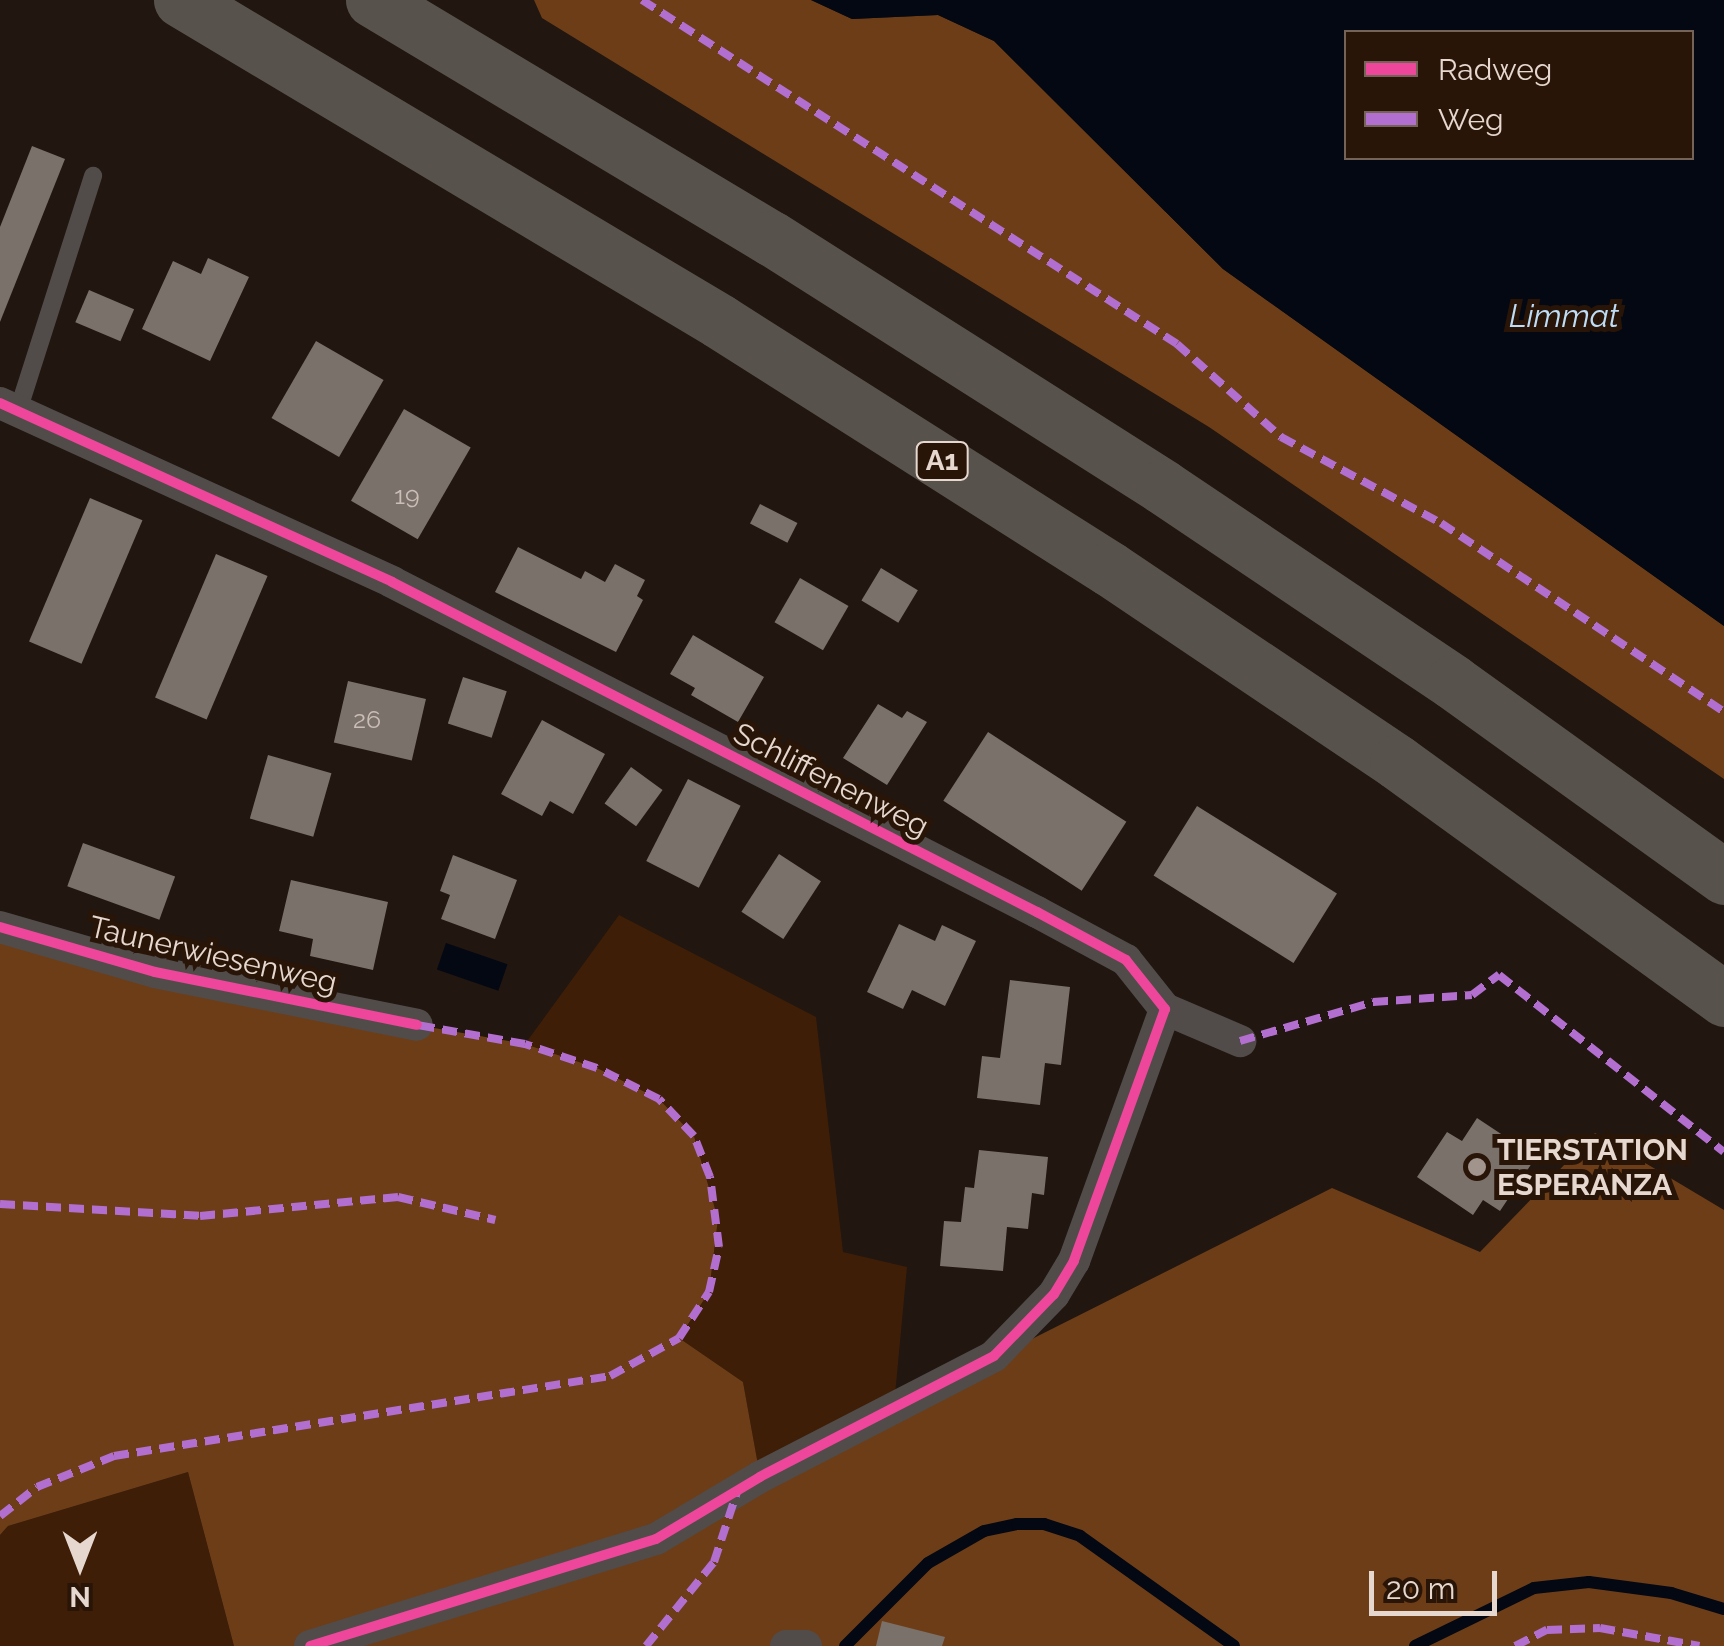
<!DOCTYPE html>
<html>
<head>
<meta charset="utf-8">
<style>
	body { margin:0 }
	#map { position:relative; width:1724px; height:1646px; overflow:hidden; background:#211610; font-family:Raleway,sans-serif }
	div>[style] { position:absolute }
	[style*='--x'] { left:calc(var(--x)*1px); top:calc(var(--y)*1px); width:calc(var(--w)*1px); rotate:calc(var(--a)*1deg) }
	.green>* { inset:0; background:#3e1e06 }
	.forest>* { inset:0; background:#6d3d18 }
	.water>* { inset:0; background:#030813; transform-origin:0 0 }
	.stream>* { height:12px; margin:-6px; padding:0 6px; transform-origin:6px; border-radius:6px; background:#030813 }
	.building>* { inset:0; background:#7b716b; transform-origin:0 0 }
	.lane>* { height:18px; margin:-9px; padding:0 9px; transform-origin:9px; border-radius:9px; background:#514c49 }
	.street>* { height:32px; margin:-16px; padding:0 16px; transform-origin:16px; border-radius:16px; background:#514c49 }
	.highway>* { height:55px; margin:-27.5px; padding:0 27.5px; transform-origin:27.5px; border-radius:27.5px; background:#58524d }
	.quiet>* { height:8px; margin-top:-4px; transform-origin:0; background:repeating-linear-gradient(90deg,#b36fd0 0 15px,transparent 0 23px) }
	.cycleway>* { height:10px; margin:-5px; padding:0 5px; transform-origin:5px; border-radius:5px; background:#ed469a }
	.dots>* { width:28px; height:28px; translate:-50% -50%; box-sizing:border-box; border:5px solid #291508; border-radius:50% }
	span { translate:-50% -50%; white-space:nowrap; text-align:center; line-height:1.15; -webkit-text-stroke:10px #291508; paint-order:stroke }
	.number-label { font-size:25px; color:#cbbeb6 }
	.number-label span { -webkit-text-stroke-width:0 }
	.shield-label span { padding:2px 8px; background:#291508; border:2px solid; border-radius:8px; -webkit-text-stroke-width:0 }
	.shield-label { font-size:28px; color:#e6d8cf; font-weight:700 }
	.street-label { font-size:30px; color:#e6d8cf }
	.poi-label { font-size:30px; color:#e6d8cf; font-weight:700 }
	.left { translate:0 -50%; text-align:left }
	.water-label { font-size:32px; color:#bedef7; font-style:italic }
	.legend { position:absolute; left:1344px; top:30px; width:350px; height:130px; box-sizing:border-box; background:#291508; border:2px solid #756358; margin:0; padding:12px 18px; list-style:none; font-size:30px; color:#e6d8cf }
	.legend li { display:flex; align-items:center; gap:20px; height:50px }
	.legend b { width:50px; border:2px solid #756358 }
	.north { position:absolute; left:30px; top:1516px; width:100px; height:100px; -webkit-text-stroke:8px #291508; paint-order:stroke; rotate:180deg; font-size:28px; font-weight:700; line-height:40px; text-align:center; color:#e6d8cf }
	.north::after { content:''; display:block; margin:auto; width:35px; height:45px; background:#e6d8cf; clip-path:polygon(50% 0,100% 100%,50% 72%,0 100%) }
	.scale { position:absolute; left:1369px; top:1571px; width:128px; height:45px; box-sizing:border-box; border:5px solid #e6d8cf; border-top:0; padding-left:12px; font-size:30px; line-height:35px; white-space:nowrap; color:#e6d8cf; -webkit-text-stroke:8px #291508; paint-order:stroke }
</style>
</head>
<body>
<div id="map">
	<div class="green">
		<div style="clip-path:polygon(619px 915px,816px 1017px,843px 1252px,907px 1267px,894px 1406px,760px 1477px,743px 1382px,679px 1338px,709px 1292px,718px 1219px,694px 1136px,659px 1099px,597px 1068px,525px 1044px)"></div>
		<div style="clip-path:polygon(188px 1472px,234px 1646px,0 1646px,0 1535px,8px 1526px)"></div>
	</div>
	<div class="forest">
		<div style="clip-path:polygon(534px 0,811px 0,852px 19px,938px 15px,994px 41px,1223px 269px,1724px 626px,1724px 779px,1209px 427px,542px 18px)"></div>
		<div style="clip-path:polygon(0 927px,417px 1025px,525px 1044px,597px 1068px,659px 1099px,694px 1136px,718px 1219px,709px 1292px,679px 1338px,743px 1382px,760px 1476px,1332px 1188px,1480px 1252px,1595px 1133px,1724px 1210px,1724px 1646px,234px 1646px,188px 1472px,8px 1526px,0 1535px)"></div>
	</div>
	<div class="water">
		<div style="clip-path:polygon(evenodd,811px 0,1724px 0,1724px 626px,1223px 269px,994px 41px,938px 15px,852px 19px,811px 0,1692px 32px,1692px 158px,1346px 158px,1346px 32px,1692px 32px)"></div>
		<div style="left:446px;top:943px;width:65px;height:28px;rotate:19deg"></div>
	</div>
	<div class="stream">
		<div style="--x:845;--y:1646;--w:117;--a:-45"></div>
		<div style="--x:928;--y:1563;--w:64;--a:-29.7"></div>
		<div style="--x:984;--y:1531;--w:34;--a:-12"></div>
		<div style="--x:1017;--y:1524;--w:27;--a:0"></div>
		<div style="--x:1044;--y:1524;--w:38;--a:18"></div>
		<div style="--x:1080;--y:1536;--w:189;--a:35.5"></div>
		<div style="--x:1415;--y:1646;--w:132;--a:-26"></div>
		<div style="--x:1534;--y:1588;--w:55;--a:-6.2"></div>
		<div style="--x:1589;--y:1582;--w:83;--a:7.6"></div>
		<div style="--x:1671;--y:1593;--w:55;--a:16.8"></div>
	</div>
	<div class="building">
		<div style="clip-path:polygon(32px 146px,65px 159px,0 322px,0 227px)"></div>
		<div style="clip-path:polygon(208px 258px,249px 277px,210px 361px,142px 329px,173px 261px,201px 274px)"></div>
		<div style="left:89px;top:290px;width:49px;height:35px;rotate:23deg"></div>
		<div style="left:316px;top:341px;width:78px;height:89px;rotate:30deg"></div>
		<div style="left:404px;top:409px;width:77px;height:106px;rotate:30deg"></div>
		<div style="left:90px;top:498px;width:57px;height:156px;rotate:23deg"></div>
		<div style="left:760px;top:504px;width:42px;height:22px;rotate:27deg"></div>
		<div style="clip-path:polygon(518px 547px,581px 579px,585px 571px,605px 582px,615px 564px,645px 580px,637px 596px,643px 600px,616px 652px,495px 592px)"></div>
		<div style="left:216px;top:554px;width:56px;height:156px;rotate:23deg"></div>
		<div style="left:881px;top:568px;width:43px;height:38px;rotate:31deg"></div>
		<div style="left:800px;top:578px;width:56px;height:51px;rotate:30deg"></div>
		<div style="clip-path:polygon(693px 635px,764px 677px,738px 722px,691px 695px,695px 688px,670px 674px)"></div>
		<div style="left:463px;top:677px;width:46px;height:49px;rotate:18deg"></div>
		<div style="left:348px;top:681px;width:80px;height:63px;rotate:13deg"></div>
		<div style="clip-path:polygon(878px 704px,902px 718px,907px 711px,927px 722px,887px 785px,843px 758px)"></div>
		<div style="clip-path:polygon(542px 720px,605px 754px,573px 814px,550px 801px,542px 816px,501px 794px)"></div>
		<div style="left:988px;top:732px;width:165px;height:82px;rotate:33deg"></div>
		<div style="left:268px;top:755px;width:66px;height:66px;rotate:16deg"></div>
		<div style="left:631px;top:767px;width:39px;height:45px;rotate:36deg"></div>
		<div style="left:688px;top:779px;width:59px;height:92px;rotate:27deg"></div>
		<div style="left:1197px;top:806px;width:165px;height:82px;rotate:32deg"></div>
		<div style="left:83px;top:843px;width:98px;height:46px;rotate:20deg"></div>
		<div style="left:779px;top:854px;width:50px;height:69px;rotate:33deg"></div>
		<div style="clip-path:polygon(453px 855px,517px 880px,495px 939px,441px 919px,450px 895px,440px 891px)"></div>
		<div style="clip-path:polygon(291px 880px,388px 902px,373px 970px,310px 956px,313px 939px,279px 931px)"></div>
		<div style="clip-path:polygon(899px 924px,935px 941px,942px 925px,976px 941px,945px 1006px,912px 990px,903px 1009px,867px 992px)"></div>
		<div style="clip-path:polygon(1010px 980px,1070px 987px,1061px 1065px,1045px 1063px,1040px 1105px,977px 1098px,982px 1056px,1000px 1058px)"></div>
		<div style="clip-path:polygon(1477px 1118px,1536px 1157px,1500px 1211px,1483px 1200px,1473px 1215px,1417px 1177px,1447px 1132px,1462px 1141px)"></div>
		<div style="clip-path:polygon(979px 1150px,1048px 1157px,1044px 1195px,1032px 1193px,1028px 1229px,1007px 1227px,1003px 1271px,940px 1266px,944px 1221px,961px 1222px,965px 1187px,974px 1188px)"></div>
		<div style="clip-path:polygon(882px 1621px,945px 1637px,942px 1646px,876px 1646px)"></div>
	</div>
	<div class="lane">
		<div style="--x:18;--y:411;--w:247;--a:-72.3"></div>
	</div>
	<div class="street">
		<div style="--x:0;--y:403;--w:431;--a:24.5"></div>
		<div style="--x:392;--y:582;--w:725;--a:27.1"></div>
		<div style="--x:1037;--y:912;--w:101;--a:28.3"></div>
		<div style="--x:1126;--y:960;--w:63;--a:51.5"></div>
		<div style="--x:1165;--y:1009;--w:82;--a:23.1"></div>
		<div style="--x:0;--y:927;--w:161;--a:16.2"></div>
		<div style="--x:155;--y:972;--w:267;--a:11.4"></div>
		<div style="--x:310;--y:1646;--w:362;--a:-17.2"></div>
		<div style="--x:656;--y:1539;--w:121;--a:-30.8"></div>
		<div style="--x:760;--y:1477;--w:263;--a:-27.3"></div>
		<div style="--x:994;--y:1356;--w:86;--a:-45.9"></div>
		<div style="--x:1054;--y:1294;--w:39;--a:-59"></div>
		<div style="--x:1074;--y:1261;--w:268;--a:-70.1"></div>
		<div style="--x:786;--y:1646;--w:20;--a:0"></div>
	</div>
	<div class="highway">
		<div style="--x:181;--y:0;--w:626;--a:30.82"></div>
		<div style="--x:719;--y:321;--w:463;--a:32.4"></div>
		<div style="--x:1110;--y:569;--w:346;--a:33.9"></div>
		<div style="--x:1397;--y:762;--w:404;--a:35.9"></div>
		<div style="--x:373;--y:0;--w:464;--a:30.9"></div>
		<div style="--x:771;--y:238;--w:464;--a:32.4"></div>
		<div style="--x:1163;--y:487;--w:349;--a:33.9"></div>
		<div style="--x:1453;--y:682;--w:334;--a:35.7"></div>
	</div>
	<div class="quiet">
		<div style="--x:642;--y:0;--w:636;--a:32.74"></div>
		<div style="--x:1177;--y:344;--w:140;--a:41.8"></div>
		<div style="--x:1281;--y:437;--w:182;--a:28.3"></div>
		<div style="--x:1441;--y:523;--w:340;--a:33.7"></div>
		<div style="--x:1240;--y:1041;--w:139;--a:-16.3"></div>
		<div style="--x:1373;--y:1002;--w:99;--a:-4"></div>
		<div style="--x:1472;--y:995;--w:34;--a:-37"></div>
		<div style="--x:1499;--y:975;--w:286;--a:38.2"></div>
		<div style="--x:0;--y:1204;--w:200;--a:3.4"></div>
		<div style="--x:200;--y:1216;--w:199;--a:-5.5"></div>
		<div style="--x:398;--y:1197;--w:100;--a:13.3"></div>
		<div style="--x:0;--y:1516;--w:47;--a:-38.1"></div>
		<div style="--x:37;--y:1487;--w:83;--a:-21.9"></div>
		<div style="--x:114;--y:1456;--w:502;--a:-9.16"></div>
		<div style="--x:610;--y:1376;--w:79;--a:-28.8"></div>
		<div style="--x:679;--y:1338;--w:55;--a:-56.9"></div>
		<div style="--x:709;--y:1292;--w:46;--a:-77.5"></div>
		<div style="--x:719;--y:1247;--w:71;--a:-97.3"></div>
		<div style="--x:710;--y:1177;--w:44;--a:-111.3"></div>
		<div style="--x:694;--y:1136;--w:51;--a:-133.4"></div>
		<div style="--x:659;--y:1099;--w:69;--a:-153.4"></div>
		<div style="--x:597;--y:1068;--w:76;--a:-161.6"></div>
		<div style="--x:525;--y:1044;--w:110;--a:-170"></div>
		<div style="--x:646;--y:1646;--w:108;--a:-51"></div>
		<div style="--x:714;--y:1562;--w:77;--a:-71.8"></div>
		<div style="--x:1515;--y:1646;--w:36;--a:-27"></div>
		<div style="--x:1547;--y:1630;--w:53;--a:-2.2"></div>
		<div style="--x:1600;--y:1628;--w:101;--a:10.3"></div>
	</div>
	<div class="cycleway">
		<div style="--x:0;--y:403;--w:431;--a:24.5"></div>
		<div style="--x:392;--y:582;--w:725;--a:27.1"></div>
		<div style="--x:1037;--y:912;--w:101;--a:28.3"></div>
		<div style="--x:1126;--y:960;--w:63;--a:51.5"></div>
		<div style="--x:1165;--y:1009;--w:268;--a:109.9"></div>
		<div style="--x:1074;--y:1261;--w:39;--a:121"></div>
		<div style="--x:1054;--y:1294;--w:86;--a:134.1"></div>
		<div style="--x:994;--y:1356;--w:263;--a:152.7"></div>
		<div style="--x:760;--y:1477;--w:121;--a:149.2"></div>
		<div style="--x:656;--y:1539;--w:362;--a:162.8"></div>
		<div style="--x:0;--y:927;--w:161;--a:16.2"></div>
		<div style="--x:155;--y:972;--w:267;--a:11.4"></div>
	</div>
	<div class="dots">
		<div style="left:1477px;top:1167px;background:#a1948c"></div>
	</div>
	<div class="number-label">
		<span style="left:407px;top:495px">19</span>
		<span style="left:367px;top:719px">26</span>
	</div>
	<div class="shield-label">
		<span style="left:942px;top:461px">A1</span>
	</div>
	<div class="street-label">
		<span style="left:831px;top:780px;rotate:27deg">Schliffenenweg</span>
		<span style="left:213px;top:955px;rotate:13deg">Taunerwiesenweg</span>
	</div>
	<div class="poi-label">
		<span class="left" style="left:1497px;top:1167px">TIERSTATION<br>ESPERANZA</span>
	</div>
	<div class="water-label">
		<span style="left:1564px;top:316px">Limmat</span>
	</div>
	<ul class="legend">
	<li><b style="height:12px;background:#ed469a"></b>Radweg</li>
	<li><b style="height:12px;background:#b36fd0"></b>Weg</li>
	</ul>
	<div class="north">N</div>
	<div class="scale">20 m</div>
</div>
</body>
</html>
